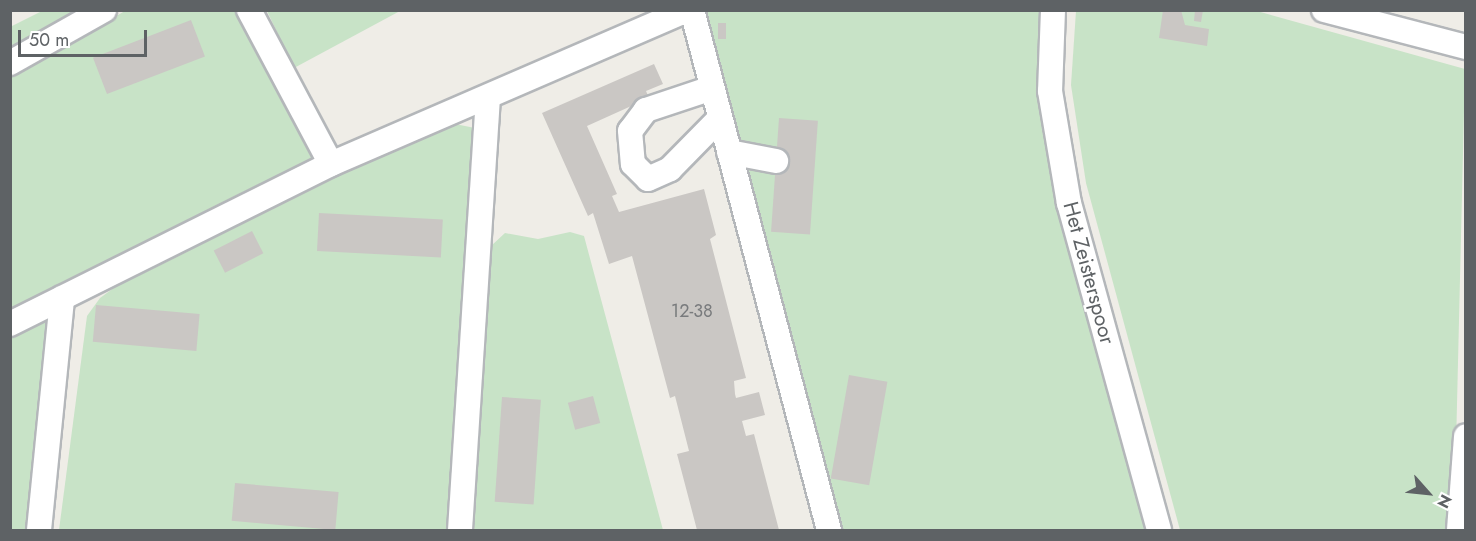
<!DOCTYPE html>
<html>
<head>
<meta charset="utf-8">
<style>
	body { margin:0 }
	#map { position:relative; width:1476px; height:541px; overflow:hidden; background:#efede7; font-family:Jost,sans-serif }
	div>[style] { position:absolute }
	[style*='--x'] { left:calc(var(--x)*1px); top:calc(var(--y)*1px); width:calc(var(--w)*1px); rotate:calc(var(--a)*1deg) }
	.green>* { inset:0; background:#c8e3c7 }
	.building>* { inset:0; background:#cac7c4; transform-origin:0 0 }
	.roads { filter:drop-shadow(2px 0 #b4b7ba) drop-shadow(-2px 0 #b4b7ba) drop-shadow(0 2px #b4b7ba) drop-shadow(0 -2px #b4b7ba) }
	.minor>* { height:24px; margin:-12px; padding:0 12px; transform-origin:12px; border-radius:12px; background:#fff }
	span { translate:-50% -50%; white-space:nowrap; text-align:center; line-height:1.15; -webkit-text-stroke:5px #fff; paint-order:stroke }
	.number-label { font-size:18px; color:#797b7d }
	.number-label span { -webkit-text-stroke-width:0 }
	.street-label { font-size:21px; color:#5e6265 }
	.frame { position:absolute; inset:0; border:12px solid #5e6265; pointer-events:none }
	.north { position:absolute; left:1398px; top:463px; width:60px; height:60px; -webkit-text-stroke:4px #fff; paint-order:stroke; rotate:117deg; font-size:16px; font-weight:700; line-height:24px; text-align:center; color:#5e6265 }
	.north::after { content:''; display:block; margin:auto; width:21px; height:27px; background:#5e6265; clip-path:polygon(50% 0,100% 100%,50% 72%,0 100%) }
	.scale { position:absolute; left:18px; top:30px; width:129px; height:27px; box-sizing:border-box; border:3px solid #5e6265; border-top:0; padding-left:8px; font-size:18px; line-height:21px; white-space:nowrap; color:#5e6265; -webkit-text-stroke:4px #fff; paint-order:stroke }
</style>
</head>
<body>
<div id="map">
	<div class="green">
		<div style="clip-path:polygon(702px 10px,1041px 11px,1039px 86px,1045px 132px,1147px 530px,838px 530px)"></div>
		<div style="clip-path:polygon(42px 11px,88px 11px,11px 54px,10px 27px)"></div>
		<div style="clip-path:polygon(125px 11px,239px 11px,320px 165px,11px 311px,10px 75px)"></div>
		<div style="clip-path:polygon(267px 11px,400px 11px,294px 68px)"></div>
		<div style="clip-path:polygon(1076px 11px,1257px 11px,1465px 69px,1454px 530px,1180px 530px,1086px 183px,1071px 85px)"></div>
		<div style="clip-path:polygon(450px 123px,475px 128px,455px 530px,59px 530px,87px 316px,100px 298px,141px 268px)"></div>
		<div style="clip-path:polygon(570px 232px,584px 236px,663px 530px,470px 530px,491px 246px,505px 233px,538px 239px)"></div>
		<div style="clip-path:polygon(40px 313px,65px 326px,41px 530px,11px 530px,11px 327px)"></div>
	</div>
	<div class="building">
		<div style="clip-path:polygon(1163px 10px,1181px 10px,1185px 25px,1209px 29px,1207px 46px,1159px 38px)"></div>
		<div style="clip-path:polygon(1195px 10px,1203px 10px,1201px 22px,1194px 21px)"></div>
		<div style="left:191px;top:20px;width:39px;height:105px;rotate:69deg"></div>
		<div style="left:718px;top:23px;width:8px;height:16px"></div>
		<div style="clip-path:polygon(654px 64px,663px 84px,646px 91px,649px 98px,587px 126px,617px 194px,612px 196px,619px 212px,704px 189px,716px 235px,710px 239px,746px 378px,734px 381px,735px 394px,736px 398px,759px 392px,765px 415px,742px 421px,746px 436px,754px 434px,779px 530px,697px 530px,677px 454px,689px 451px,675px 396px,670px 398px,632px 256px,609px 264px,593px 213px,588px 216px,542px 113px)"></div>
		<div style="left:779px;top:118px;width:39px;height:114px;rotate:4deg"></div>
		<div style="left:319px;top:213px;width:124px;height:38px;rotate:3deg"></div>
		<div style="left:252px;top:231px;width:25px;height:43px;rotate:63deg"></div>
		<div style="left:96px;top:305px;width:104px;height:37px;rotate:5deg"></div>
		<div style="left:849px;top:375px;width:39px;height:105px;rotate:10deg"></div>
		<div style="left:593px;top:396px;width:28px;height:26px;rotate:75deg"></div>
		<div style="left:502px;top:397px;width:39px;height:105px;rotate:4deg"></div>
		<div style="left:235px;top:483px;width:104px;height:38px;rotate:5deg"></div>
	</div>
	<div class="roads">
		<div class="minor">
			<div style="--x:249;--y:10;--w:174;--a:62"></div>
			<div style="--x:692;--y:10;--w:538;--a:75.24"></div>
			<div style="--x:1053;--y:10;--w:81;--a:92.1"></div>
			<div style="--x:1050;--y:91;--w:114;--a:80.4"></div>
			<div style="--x:1069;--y:203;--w:339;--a:74.6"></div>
			<div style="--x:1324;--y:10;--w:147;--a:14.6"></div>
			<div style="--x:10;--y:63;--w:108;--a:-29.4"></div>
			<div style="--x:712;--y:88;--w:70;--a:161.6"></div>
			<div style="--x:646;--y:110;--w:26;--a:127"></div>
			<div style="--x:630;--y:131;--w:33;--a:85"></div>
			<div style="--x:633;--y:164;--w:21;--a:45"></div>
			<div style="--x:648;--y:179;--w:24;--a:-24"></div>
			<div style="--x:670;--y:169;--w:71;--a:-45.6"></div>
			<div style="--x:729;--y:152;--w:48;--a:10.8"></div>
			<div style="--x:10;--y:324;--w:359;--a:-26.5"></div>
			<div style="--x:331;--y:164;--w:388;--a:-23.4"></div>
			<div style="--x:39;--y:530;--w:233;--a:-84.3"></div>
			<div style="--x:460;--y:530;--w:432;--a:-86.3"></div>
			<div style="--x:1459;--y:530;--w:94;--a:-85.7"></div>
		</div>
	</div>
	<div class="number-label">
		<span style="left:692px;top:311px">12-38</span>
	</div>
	<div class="street-label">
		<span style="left:1089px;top:273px;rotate:75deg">Het Zeisterspoor</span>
	</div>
	<div class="frame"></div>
	<div class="north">N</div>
	<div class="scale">50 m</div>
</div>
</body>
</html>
